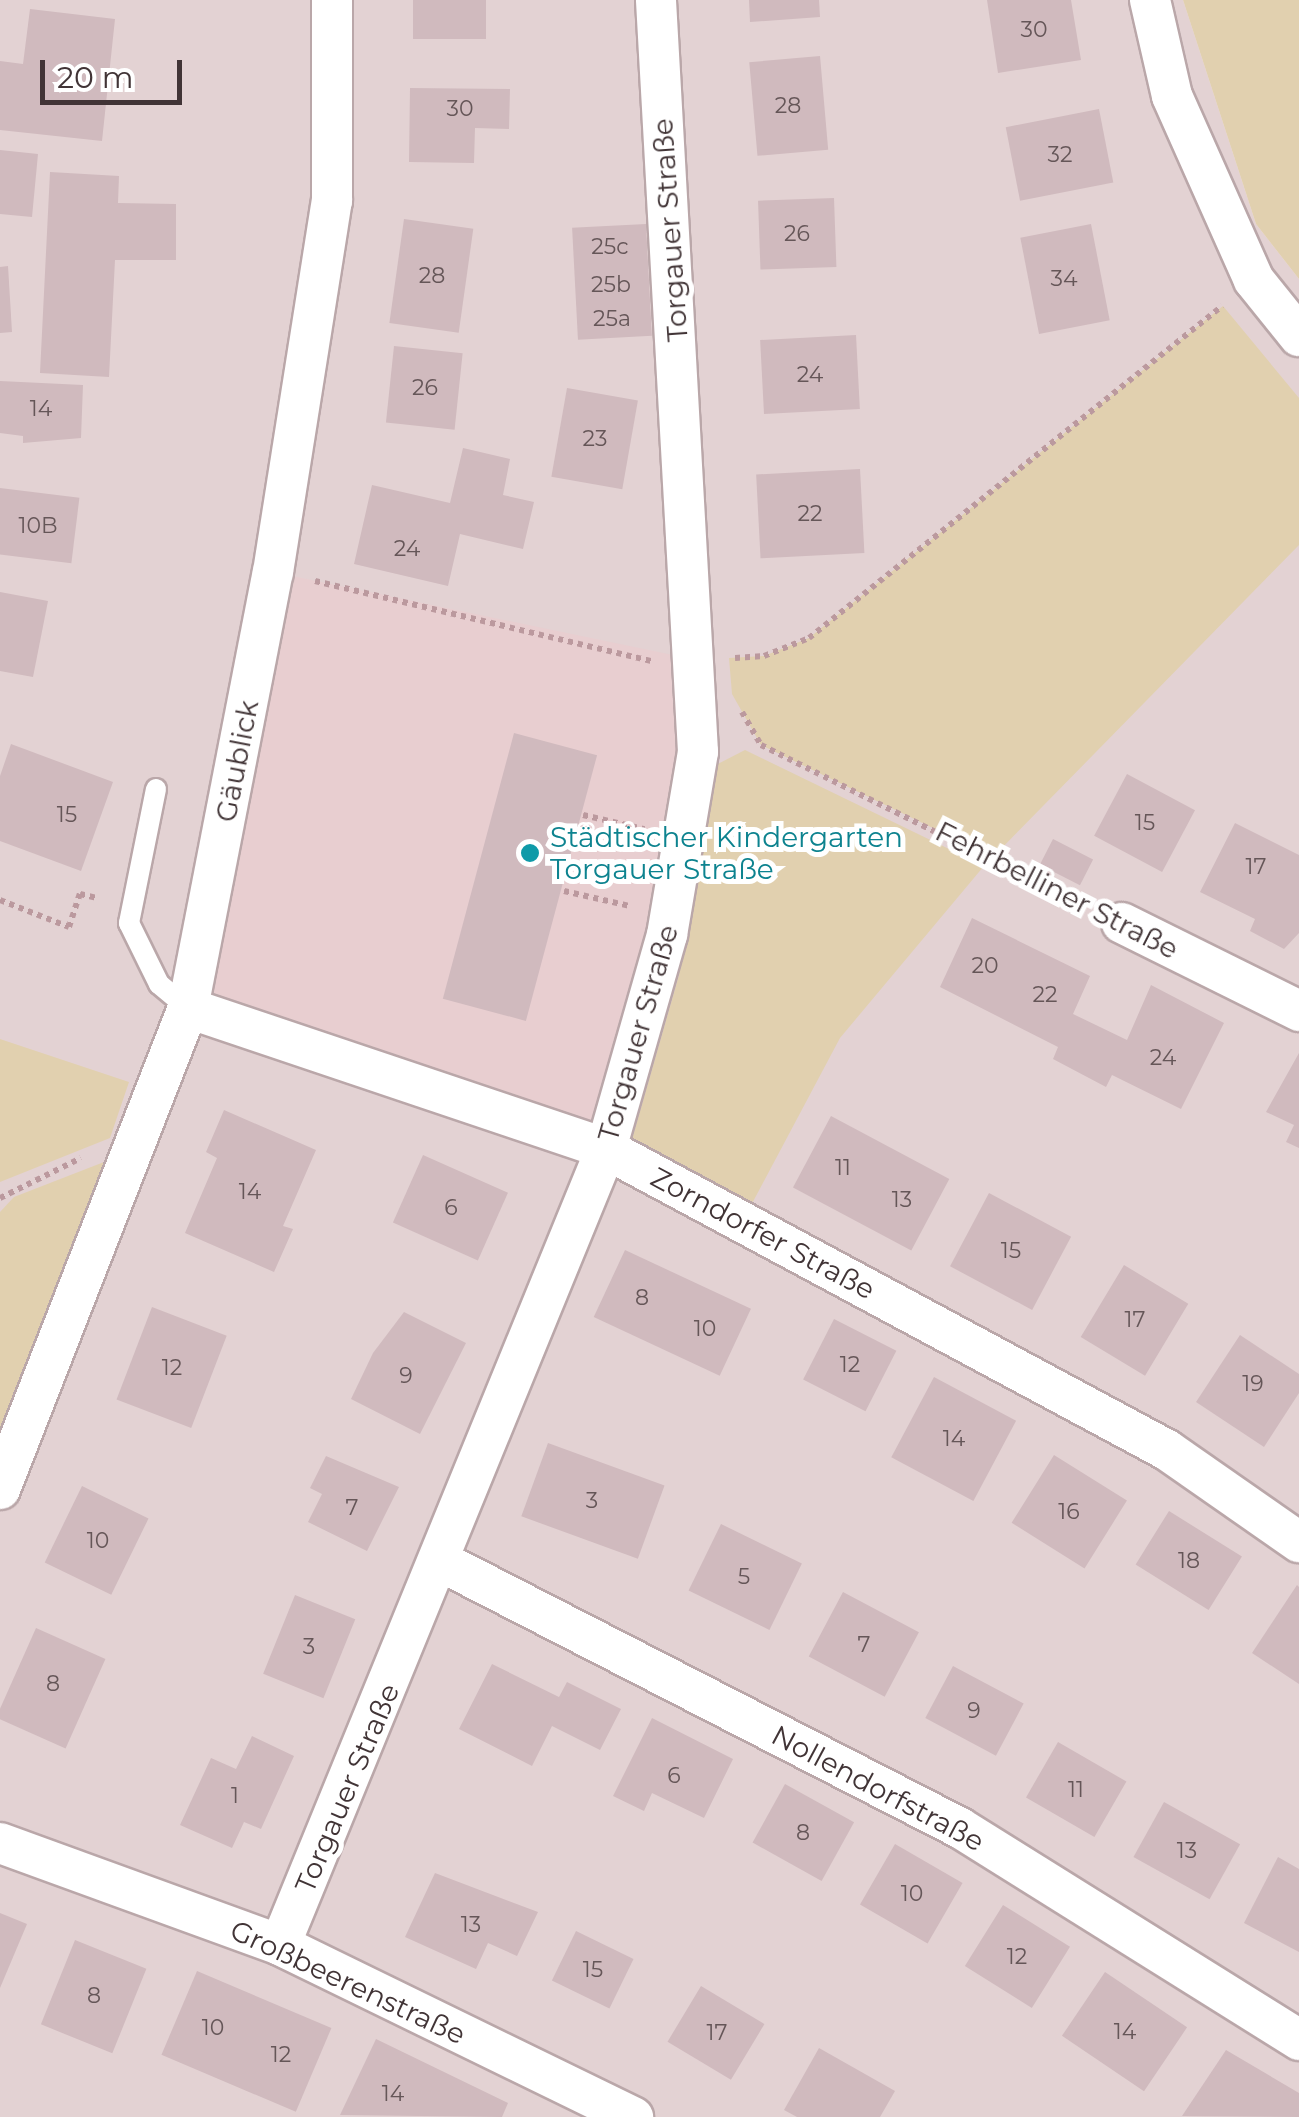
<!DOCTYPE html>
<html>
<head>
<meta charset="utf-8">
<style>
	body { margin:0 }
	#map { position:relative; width:1299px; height:2117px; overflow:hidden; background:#f0e3e4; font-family:Montserrat,sans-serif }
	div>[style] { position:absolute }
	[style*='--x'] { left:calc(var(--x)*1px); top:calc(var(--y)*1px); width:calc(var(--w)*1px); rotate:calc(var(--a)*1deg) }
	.residential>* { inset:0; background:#e3d2d3 }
	.education>* { inset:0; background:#e8ced0 }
	.green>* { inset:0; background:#e1d0af }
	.building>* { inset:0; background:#d0babe; transform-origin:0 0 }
	.path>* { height:6px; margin-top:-3px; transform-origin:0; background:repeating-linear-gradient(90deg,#bb999e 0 5px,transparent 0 10px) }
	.roads { filter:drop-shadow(2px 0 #baa7a9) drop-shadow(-2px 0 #baa7a9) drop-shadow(0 2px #baa7a9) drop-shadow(0 -2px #baa7a9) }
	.lane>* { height:20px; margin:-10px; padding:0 10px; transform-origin:10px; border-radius:10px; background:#fff }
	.street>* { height:40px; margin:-20px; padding:0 20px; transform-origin:20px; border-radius:20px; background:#fff }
	.dots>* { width:28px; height:28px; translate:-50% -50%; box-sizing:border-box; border:5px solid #fff; border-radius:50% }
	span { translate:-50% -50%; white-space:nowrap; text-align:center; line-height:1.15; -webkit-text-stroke:10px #fff; paint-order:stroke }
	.number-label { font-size:22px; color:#655658 }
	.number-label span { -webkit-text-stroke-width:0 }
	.street-label { font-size:28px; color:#413436 }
	.culture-label { font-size:28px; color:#0d838f }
	.left { translate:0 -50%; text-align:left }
	.scale { position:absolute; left:40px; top:60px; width:142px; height:45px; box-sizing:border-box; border:5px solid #413436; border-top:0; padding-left:12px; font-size:30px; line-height:35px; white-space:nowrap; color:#413436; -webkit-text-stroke:8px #fff; paint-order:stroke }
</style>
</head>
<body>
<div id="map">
	<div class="residential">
		<div style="clip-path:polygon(0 0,1183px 0,1256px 224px,1299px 279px,1299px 2117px,0 2117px)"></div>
	</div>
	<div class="education">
		<div style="clip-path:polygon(273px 572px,697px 660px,698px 752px,606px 1149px,188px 1008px)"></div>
	</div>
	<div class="green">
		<div style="clip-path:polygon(1183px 0,1299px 0,1299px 279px,1256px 224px)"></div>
		<div style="clip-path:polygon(1223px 306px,1299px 398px,1299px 545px,993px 857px,761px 745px,732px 694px,729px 658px,764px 656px,809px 638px)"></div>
		<div style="clip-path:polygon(745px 750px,984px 866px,840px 1038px,748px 1211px,630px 1146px,679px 975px,708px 769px)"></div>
		<div style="clip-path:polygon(0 1039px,129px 1082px,110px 1138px,0 1182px)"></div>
		<div style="clip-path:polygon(104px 1162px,0 1437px,0 1212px,14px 1197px)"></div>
	</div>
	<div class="building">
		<div style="left:413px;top:0;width:73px;height:39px"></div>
		<div style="clip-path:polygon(749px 0,819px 0,820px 17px,750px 22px)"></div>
		<div style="clip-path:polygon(987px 0,1071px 0,1081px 60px,998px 73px)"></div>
		<div style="clip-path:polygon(30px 9px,115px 19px,102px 141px,0 130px,0 61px,23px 64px)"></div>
		<div style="left:820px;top:56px;width:94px;height:71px;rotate:85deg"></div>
		<div style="clip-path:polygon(410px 88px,510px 89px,509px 129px,475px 128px,474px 163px,409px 162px)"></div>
		<div style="left:1099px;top:109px;width:75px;height:95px;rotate:79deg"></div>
		<div style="clip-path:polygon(0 150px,38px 154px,32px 217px,0 214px)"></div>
		<div style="clip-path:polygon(50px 172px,119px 176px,118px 203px,176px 204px,176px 260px,115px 260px,109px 377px,40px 373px)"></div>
		<div style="left:834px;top:198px;width:69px;height:76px;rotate:88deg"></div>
		<div style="left:404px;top:219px;width:70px;height:105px;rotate:8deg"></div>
		<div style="left:646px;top:224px;width:112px;height:74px;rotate:87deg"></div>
		<div style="left:1091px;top:224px;width:98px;height:72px;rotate:79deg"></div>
		<div style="clip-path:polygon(8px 266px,12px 332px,0 333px,0 267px)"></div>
		<div style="left:856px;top:335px;width:74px;height:96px;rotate:87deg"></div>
		<div style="left:394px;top:346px;width:69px;height:77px;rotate:6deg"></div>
		<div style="clip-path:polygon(0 381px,83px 385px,81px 438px,23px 443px,23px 436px,0 433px)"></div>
		<div style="left:567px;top:388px;width:72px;height:90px;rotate:10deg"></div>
		<div style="clip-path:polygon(463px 448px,510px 459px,503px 495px,534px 502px,523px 549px,460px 534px,448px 586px,354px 564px,372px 485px,450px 503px)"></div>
		<div style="left:860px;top:469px;width:84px;height:104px;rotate:87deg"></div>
		<div style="left:0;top:488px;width:80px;height:66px;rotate:7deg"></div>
		<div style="clip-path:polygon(0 592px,48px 601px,33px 677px,0 671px)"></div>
		<div style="left:514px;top:733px;width:86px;height:275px;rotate:15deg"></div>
		<div style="clip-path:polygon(11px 744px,113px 782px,81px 871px,0 841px,0 776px)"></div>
		<div style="left:1127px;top:774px;width:77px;height:70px;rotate:28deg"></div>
		<div style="clip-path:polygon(1235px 823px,1299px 855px,1299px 933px,1284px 949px,1250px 931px,1255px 919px,1200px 892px)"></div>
		<div style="left:1053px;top:839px;width:45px;height:29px;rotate:27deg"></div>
		<div style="clip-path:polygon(972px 918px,1090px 976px,1073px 1014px,1127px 1040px,1151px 985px,1224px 1023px,1181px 1109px,1112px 1075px,1106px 1087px,1053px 1059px,1058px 1047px,940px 987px)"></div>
		<div style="clip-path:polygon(1299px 1053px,1299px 1148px,1286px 1142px,1294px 1125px,1266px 1112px)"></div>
		<div style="clip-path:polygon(224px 1110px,316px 1150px,283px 1226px,293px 1229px,274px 1272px,185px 1233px,217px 1158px,206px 1152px)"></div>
		<div style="left:831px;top:1116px;width:134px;height:81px;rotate:28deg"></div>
		<div style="left:423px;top:1155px;width:93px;height:74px;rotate:24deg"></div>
		<div style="left:989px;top:1193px;width:93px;height:83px;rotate:28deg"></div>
		<div style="left:625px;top:1250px;width:139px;height:74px;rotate:25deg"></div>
		<div style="left:1124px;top:1265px;width:75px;height:84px;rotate:31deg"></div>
		<div style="left:152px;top:1307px;width:80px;height:99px;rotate:21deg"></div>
		<div style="clip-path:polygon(404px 1312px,466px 1343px,420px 1434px,351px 1399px,373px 1353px)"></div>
		<div style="left:834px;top:1319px;width:70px;height:68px;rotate:27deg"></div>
		<div style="clip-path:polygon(1240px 1335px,1299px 1374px,1299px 1393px,1264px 1447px,1196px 1402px)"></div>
		<div style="left:934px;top:1377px;width:93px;height:91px;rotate:28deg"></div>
		<div style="left:548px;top:1443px;width:124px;height:78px;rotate:20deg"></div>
		<div style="left:1054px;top:1455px;width:86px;height:80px;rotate:32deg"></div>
		<div style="clip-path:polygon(326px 1456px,399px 1487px,367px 1551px,308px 1522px,322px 1494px,310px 1488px)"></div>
		<div style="left:82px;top:1486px;width:74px;height:85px;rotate:26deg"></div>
		<div style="left:1169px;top:1511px;width:86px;height:63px;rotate:32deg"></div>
		<div style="left:721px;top:1524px;width:90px;height:74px;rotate:26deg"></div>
		<div style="clip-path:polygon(1297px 1585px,1299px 1587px,1299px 1684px,1252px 1653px)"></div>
		<div style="left:843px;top:1592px;width:86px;height:73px;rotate:28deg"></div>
		<div style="left:295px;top:1595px;width:65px;height:85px;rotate:22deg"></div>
		<div style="left:36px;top:1628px;width:76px;height:98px;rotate:24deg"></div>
		<div style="clip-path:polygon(492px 1664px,559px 1697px,567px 1682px,621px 1709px,600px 1750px,552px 1726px,532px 1766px,459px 1729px)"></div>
		<div style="left:953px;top:1666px;width:80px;height:59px;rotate:28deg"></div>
		<div style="clip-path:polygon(652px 1718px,733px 1759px,704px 1818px,652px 1793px,644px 1811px,613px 1796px)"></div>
		<div style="clip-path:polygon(252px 1736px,294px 1756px,261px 1829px,244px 1822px,232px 1848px,180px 1825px,211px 1758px,236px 1769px)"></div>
		<div style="left:1058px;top:1742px;width:79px;height:64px;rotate:30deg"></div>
		<div style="left:785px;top:1784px;width:79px;height:67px;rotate:29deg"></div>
		<div style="left:1164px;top:1802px;width:87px;height:63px;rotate:29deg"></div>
		<div style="left:895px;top:1844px;width:78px;height:70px;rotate:30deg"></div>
		<div style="clip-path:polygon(1278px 1857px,1299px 1869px,1299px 1952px,1244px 1923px)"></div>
		<div style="clip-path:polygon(435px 1873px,538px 1912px,517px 1956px,488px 1943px,476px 1969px,405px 1937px)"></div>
		<div style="left:1003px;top:1905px;width:79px;height:72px;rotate:32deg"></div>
		<div style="clip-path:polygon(0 1913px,27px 1924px,0 1988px)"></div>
		<div style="left:576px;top:1931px;width:64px;height:55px;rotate:26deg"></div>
		<div style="left:75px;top:1940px;width:77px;height:91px;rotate:22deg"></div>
		<div style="left:197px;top:1971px;width:146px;height:91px;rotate:23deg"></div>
		<div style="left:1105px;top:1972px;width:99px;height:77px;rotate:34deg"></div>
		<div style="left:701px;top:1986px;width:74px;height:65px;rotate:31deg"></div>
		<div style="clip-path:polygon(376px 2039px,508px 2103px,502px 2117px,340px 2115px)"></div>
		<div style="clip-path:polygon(819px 2048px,895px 2091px,880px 2117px,797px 2117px,784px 2110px)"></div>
		<div style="clip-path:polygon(1226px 2050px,1299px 2093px,1299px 2117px,1182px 2116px)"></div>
	</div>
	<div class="path">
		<div style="--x:315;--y:581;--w:346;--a:13.4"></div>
		<div style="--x:735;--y:658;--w:29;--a:-4"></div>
		<div style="--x:764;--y:656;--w:48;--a:-21.8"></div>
		<div style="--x:809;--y:638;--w:530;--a:-38.79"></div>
		<div style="--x:742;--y:712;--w:38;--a:60"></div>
		<div style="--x:761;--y:745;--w:359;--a:26.5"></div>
		<div style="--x:583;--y:815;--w:63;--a:12.9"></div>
		<div style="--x:564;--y:891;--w:68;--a:12.8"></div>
		<div style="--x:0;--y:900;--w:74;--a:21.4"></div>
		<div style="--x:69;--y:927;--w:35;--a:-72"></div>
		<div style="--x:80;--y:894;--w:18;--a:13"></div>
		<div style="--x:0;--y:1198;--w:90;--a:-26.3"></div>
	</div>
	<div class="roads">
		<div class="lane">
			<div style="--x:156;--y:789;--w:137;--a:101.4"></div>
			<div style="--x:129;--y:923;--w:68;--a:63.8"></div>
			<div style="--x:159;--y:984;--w:38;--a:40"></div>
		</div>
		<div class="street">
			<div style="--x:1150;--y:0;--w:98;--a:77.1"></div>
			<div style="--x:1172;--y:96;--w:201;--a:66"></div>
			<div style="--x:1254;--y:280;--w:72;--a:51.2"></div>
			<div style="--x:1122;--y:923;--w:198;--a:26.4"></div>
			<div style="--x:188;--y:1008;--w:441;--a:18.6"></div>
			<div style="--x:606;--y:1149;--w:637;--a:28.22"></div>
			<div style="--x:1167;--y:1450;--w:161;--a:34.9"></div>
			<div style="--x:0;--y:1489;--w:516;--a:-68.65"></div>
			<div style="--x:188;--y:1008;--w:444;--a:-79"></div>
			<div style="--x:273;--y:572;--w:376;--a:-81"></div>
			<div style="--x:332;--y:201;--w:201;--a:-90"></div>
			<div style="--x:442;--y:1562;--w:582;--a:27.18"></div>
			<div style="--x:960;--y:1828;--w:400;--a:32"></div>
			<div style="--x:0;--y:1843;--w:298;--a:20"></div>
			<div style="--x:280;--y:1945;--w:393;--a:26"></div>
			<div style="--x:280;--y:1945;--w:860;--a:-67.73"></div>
			<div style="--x:606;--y:1149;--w:223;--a:-74.1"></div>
			<div style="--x:667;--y:935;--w:186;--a:-80.4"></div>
			<div style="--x:698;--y:752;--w:753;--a:-93.2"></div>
		</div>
	</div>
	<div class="dots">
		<div style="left:530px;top:853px;background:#0f9aa8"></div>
	</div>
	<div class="number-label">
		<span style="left:1034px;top:30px">30</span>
		<span style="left:788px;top:106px">28</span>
		<span style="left:460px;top:109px">30</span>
		<span style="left:1060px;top:155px">32</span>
		<span style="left:797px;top:234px">26</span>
		<span style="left:610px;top:247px">25c</span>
		<span style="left:432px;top:276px">28</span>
		<span style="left:1064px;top:279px">34</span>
		<span style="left:611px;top:285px">25b</span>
		<span style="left:612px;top:319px">25a</span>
		<span style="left:810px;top:375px">24</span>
		<span style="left:425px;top:388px">26</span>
		<span style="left:41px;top:409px">14</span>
		<span style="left:595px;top:439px">23</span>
		<span style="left:810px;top:514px">22</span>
		<span style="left:38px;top:526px">10B</span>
		<span style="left:407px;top:549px">24</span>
		<span style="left:67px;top:815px">15</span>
		<span style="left:1145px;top:823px">15</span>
		<span style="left:1256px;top:867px">17</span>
		<span style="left:985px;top:966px">20</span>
		<span style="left:1045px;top:995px">22</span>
		<span style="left:1163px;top:1058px">24</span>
		<span style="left:843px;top:1168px">11</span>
		<span style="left:250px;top:1192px">14</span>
		<span style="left:902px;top:1200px">13</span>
		<span style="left:451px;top:1208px">6</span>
		<span style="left:1011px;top:1251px">15</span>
		<span style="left:642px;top:1298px">8</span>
		<span style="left:1135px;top:1320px">17</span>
		<span style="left:705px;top:1329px">10</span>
		<span style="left:850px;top:1365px">12</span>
		<span style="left:172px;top:1368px">12</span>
		<span style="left:406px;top:1376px">9</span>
		<span style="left:1253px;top:1384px">19</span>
		<span style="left:954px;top:1439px">14</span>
		<span style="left:592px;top:1501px">3</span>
		<span style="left:352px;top:1508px">7</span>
		<span style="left:1069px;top:1512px">16</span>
		<span style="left:98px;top:1541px">10</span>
		<span style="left:1189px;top:1561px">18</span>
		<span style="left:744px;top:1577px">5</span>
		<span style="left:864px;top:1645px">7</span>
		<span style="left:309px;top:1647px">3</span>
		<span style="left:53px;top:1684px">8</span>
		<span style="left:974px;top:1711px">9</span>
		<span style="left:674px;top:1776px">6</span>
		<span style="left:1076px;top:1790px">11</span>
		<span style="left:235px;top:1796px">1</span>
		<span style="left:803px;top:1833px">8</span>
		<span style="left:1187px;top:1851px">13</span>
		<span style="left:912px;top:1894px">10</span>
		<span style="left:471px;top:1925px">13</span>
		<span style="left:1017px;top:1957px">12</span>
		<span style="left:593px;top:1970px">15</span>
		<span style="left:94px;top:1996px">8</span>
		<span style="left:213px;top:2028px">10</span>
		<span style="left:1125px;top:2032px">14</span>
		<span style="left:717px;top:2033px">17</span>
		<span style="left:281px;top:2055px">12</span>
		<span style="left:393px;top:2094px">14</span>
	</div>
	<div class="street-label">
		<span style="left:670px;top:230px;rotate:-94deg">Torgauer Straße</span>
		<span style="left:237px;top:761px;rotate:-79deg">Gäublick</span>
		<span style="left:1057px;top:890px;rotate:27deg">Fehrbelliner Straße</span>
		<span style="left:638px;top:1033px;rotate:-74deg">Torgauer Straße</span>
		<span style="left:763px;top:1233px;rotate:28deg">Zorndorfer Straße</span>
		<span style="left:347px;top:1788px;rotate:-67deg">Torgauer Straße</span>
		<span style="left:878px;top:1788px;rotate:28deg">Nollendorfstraße</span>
		<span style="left:348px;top:1982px;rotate:25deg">Großbeerenstraße</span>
	</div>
	<div class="culture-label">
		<span class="left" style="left:550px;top:853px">Städtischer Kindergarten<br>Torgauer Straße</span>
	</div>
	<div class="scale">20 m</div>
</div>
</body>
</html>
